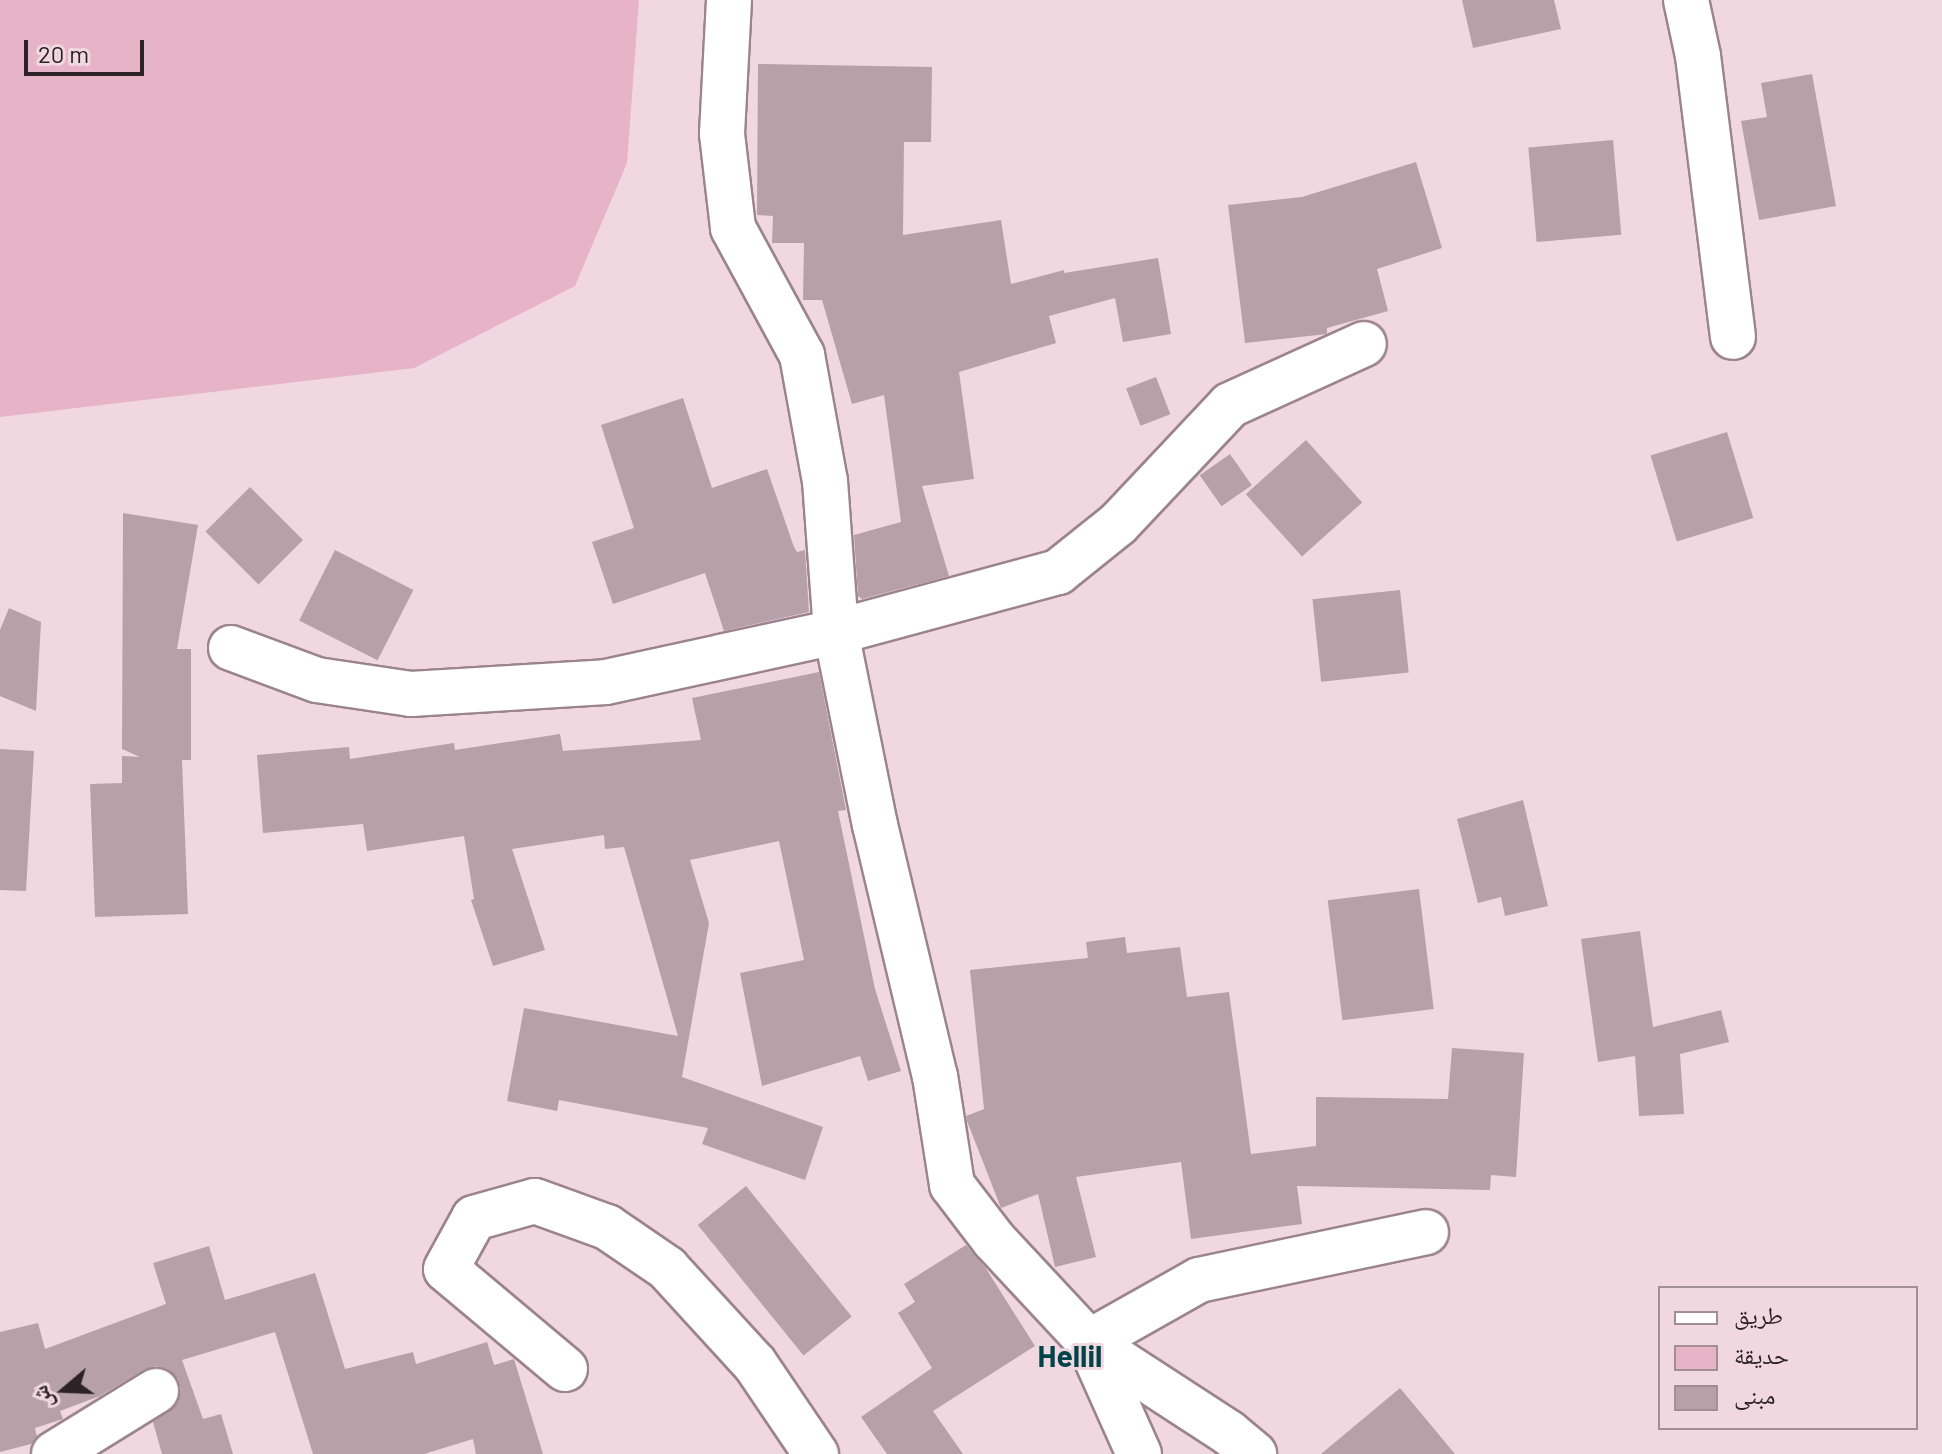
<!DOCTYPE html>
<html>
<head>
<meta charset="utf-8">
<style>
	body { margin:0 }
	#map { position:relative; width:1942px; height:1454px; overflow:hidden; background:#f0d7e0; font-family:Barlow,"Noto Naskh Arabic",sans-serif }
	div>[style] { position:absolute }
	[style*='--x'] { left:calc(var(--x)*1px); top:calc(var(--y)*1px); width:calc(var(--w)*1px); rotate:calc(var(--a)*1deg) }
	.green>* { inset:0; background:#e7b3c7 }
	.building>* { inset:0; background:#b8a0a9; transform-origin:0 0 }
	.roads { filter:drop-shadow(2px 0 #9b848d) drop-shadow(-2px 0 #9b848d) drop-shadow(0 2px #9b848d) drop-shadow(0 -2px #9b848d) }
	.street>* { height:44px; margin:-22px; padding:0 22px; transform-origin:22px; border-radius:22px; background:#fff }
	span { translate:-50% -50%; white-space:nowrap; text-align:center; line-height:1.15; -webkit-text-stroke:6px #f0d7e0; paint-order:stroke }
	.quarter-label { font-size:30px; color:#004348; font-weight:700 }
	.legend { position:absolute; left:1658px; top:1286px; width:260px; height:144px; box-sizing:border-box; background:#f0d7e0; border:2px solid #a28f96; margin:0; padding:10px 14px; list-style:none; font-size:24px; color:#2c2326 }
	.legend li { display:flex; align-items:center; gap:16px; height:40px }
	.legend b { width:40px; border:2px solid #a28f96 }
	.north { position:absolute; left:24px; top:1350px; width:80px; height:80px; -webkit-text-stroke:6px #f0d7e0; paint-order:stroke; rotate:251deg; font-size:22px; font-weight:700; line-height:32px; text-align:center; color:#2c2326 }
	.north::after { content:''; display:block; margin:auto; width:28px; height:36px; background:#2c2326; clip-path:polygon(50% 0,100% 100%,50% 72%,0 100%) }
	.scale { position:absolute; left:24px; top:40px; width:120px; height:36px; box-sizing:border-box; border:4px solid #2c2326; border-top:0; padding-left:10px; font-size:24px; line-height:28px; white-space:nowrap; color:#2c2326; -webkit-text-stroke:6px #f0d7e0; paint-order:stroke }
</style>
</head>
<body>
<div id="map">
	<div class="green">
		<div style="clip-path:polygon(0 0,639px 0,627px 163px,575px 286px,414px 368px,0 417px)"></div>
	</div>
	<div class="building">
		<div style="clip-path:polygon(1462px 0,1554px 0,1561px 29px,1473px 48px)"></div>
		<div style="clip-path:polygon(758px 64px,932px 67px,931px 142px,904px 142px,903px 235px,1001px 220px,1011px 284px,1064px 270px,1064px 273px,1158px 258px,1171px 334px,1123px 342px,1115px 298px,1049px 316px,1056px 343px,959px 372px,974px 479px,922px 486px,949px 576px,862px 599px,858px 596px,854px 535px,901px 522px,884px 395px,852px 404px,822px 300px,803px 300px,804px 243px,772px 243px,773px 216px,757px 215px)"></div>
		<div style="clip-path:polygon(1812px 74px,1836px 206px,1759px 220px,1741px 121px,1767px 117px,1761px 83px)"></div>
		<div style="left:1613px;top:140px;width:95px;height:85px;rotate:85deg"></div>
		<div style="clip-path:polygon(1416px 162px,1442px 248px,1377px 269px,1388px 311px,1327px 328px,1327px 334px,1245px 343px,1228px 205px,1302px 197px)"></div>
		<div style="left:1156px;top:377px;width:40px;height:32px;rotate:69deg"></div>
		<div style="clip-path:polygon(683px 398px,712px 488px,767px 469px,794px 547px,797px 552px,805px 550px,809px 612px,724px 631px,705px 573px,613px 604px,592px 542px,634px 528px,601px 425px)"></div>
		<div style="left:1727px;top:432px;width:90px;height:80px;rotate:73deg"></div>
		<div style="left:1306px;top:440px;width:84px;height:81px;rotate:48deg"></div>
		<div style="left:1230px;top:454px;width:38px;height:37px;rotate:55deg"></div>
		<div style="left:250px;top:487px;width:75px;height:63px;rotate:45deg"></div>
		<div style="clip-path:polygon(123px 513px,198px 525px,177px 649px,191px 649px,191px 760px,182px 760px,188px 914px,95px 917px,90px 784px,122px 783px,122px 756px,140px 757px,122px 749px)"></div>
		<div style="left:335px;top:550px;width:88px;height:79px;rotate:27deg"></div>
		<div style="left:1400px;top:590px;width:83px;height:88px;rotate:84deg"></div>
		<div style="clip-path:polygon(9px 608px,41px 622px,36px 711px,0 696px,0 630px)"></div>
		<div style="clip-path:polygon(819px 672px,846px 810px,838px 811px,875px 989px,901px 1071px,868px 1081px,860px 1056px,762px 1086px,740px 973px,804px 960px,779px 841px,690px 860px,709px 923px,682px 1077px,823px 1127px,805px 1180px,702px 1144px,708px 1128px,559px 1100px,557px 1111px,507px 1101px,524px 1008px,678px 1036px,624px 847px,605px 849px,604px 835px,512px 849px,545px 950px,493px 966px,471px 900px,474px 899px,464px 836px,367px 851px,363px 824px,263px 833px,257px 755px,349px 747px,350px 759px,454px 743px,455px 750px,560px 734px,563px 751px,701px 740px,692px 698px)"></div>
		<div style="clip-path:polygon(0 749px,34px 751px,26px 891px,0 890px)"></div>
		<div style="clip-path:polygon(1523px 800px,1548px 906px,1505px 916px,1501px 897px,1478px 903px,1457px 819px)"></div>
		<div style="left:1419px;top:889px;width:121px;height:92px;rotate:83deg"></div>
		<div style="clip-path:polygon(1640px 931px,1653px 1027px,1721px 1010px,1729px 1042px,1680px 1054px,1684px 1114px,1639px 1116px,1635px 1056px,1598px 1062px,1581px 939px)"></div>
		<div style="clip-path:polygon(1125px 937px,1127px 953px,1180px 947px,1187px 997px,1229px 992px,1251px 1154px,1316px 1146px,1316px 1097px,1448px 1099px,1452px 1048px,1524px 1053px,1516px 1177px,1491px 1175px,1490px 1190px,1297px 1186px,1302px 1224px,1191px 1239px,1181px 1162px,1076px 1177px,1096px 1257px,1055px 1267px,1038px 1194px,1001px 1208px,967px 1121px,966px 1116px,984px 1109px,970px 970px,1088px 958px,1086px 942px)"></div>
		<div style="left:746px;top:1186px;width:168px;height:62px;rotate:51deg"></div>
		<div style="clip-path:polygon(966px 1245px,985px 1267px,1035px 1346px,933px 1411px,963px 1454px,887px 1454px,861px 1417px,932px 1368px,898px 1313px,915px 1302px,904px 1284px)"></div>
		<div style="clip-path:polygon(209px 1246px,225px 1300px,315px 1273px,345px 1369px,413px 1352px,416px 1364px,487px 1342px,494px 1365px,514px 1359px,543px 1454px,476px 1454px,473px 1439px,424px 1454px,313px 1454px,275px 1332px,182px 1360px,203px 1419px,221px 1414px,233px 1454px,162px 1454px,153px 1422px,178px 1403px,181px 1389px,178px 1379px,168px 1369px,156px 1366px,143px 1370px,100px 1396px,60px 1411px,63px 1419px,35px 1428px,37px 1437px,31px 1444px,0 1452px,0 1332px,38px 1323px,45px 1349px,166px 1304px,153px 1263px)"></div>
		<div style="clip-path:polygon(1400px 1388px,1455px 1454px,1321px 1454px)"></div>
	</div>
	<div class="roads">
		<div class="street">
			<div style="--x:729;--y:0;--w:134;--a:93"></div>
			<div style="--x:722;--y:134;--w:95;--a:83.3"></div>
			<div style="--x:733;--y:228;--w:145;--a:61.5"></div>
			<div style="--x:802;--y:355;--w:128;--a:79.7"></div>
			<div style="--x:825;--y:481;--w:151;--a:85.8"></div>
			<div style="--x:836;--y:632;--w:197;--a:78.6"></div>
			<div style="--x:875;--y:825;--w:258;--a:76.6"></div>
			<div style="--x:935;--y:1076;--w:110;--a:81.1"></div>
			<div style="--x:952;--y:1185;--w:69;--a:52.6"></div>
			<div style="--x:994;--y:1240;--w:139;--a:47"></div>
			<div style="--x:1089;--y:1342;--w:167;--a:33"></div>
			<div style="--x:1229;--y:1433;--w:33;--a:40"></div>
			<div style="--x:1686;--y:0;--w:57;--a:77.9"></div>
			<div style="--x:1698;--y:56;--w:283;--a:82.9"></div>
			<div style="--x:231;--y:648;--w:92;--a:20.4"></div>
			<div style="--x:317;--y:680;--w:95;--a:8.5"></div>
			<div style="--x:411;--y:694;--w:195;--a:-3.5"></div>
			<div style="--x:606;--y:682;--w:235;--a:-12.3"></div>
			<div style="--x:836;--y:632;--w:230;--a:-15.1"></div>
			<div style="--x:1058;--y:572;--w:77;--a:-38.7"></div>
			<div style="--x:1118;--y:524;--w:163;--a:-46.7"></div>
			<div style="--x:1230;--y:405;--w:147;--a:-24.5"></div>
			<div style="--x:565;--y:1369;--w:155;--a:-140"></div>
			<div style="--x:446;--y:1269;--w:58;--a:-61.2"></div>
			<div style="--x:474;--y:1218;--w:63;--a:-15.6"></div>
			<div style="--x:535;--y:1201;--w:77;--a:19.9"></div>
			<div style="--x:607;--y:1227;--w:73;--a:34.3"></div>
			<div style="--x:667;--y:1268;--w:130;--a:47.5"></div>
			<div style="--x:755;--y:1364;--w:109;--a:55.9"></div>
			<div style="--x:54;--y:1454;--w:120;--a:-31.7"></div>
			<div style="--x:1139;--y:1454;--w:123;--a:-114.1"></div>
			<div style="--x:1089;--y:1342;--w:126;--a:-29.4"></div>
			<div style="--x:1199;--y:1280;--w:232;--a:-11.9"></div>
		</div>
	</div>
	<div class="quarter-label">
		<span style="left:1070px;top:1355px">Hellil</span>
	</div>
	<ul class="legend">
	<li><b style="height:10px;background:#fff"></b>طريق</li>
	<li><b style="height:22px;background:#e7b3c7"></b>حديقة</li>
	<li><b style="height:22px;background:#b8a0a9"></b>مبنى</li>
	</ul>
	<div class="north">ش</div>
	<div class="scale">20 m</div>
</div>
</body>
</html>
